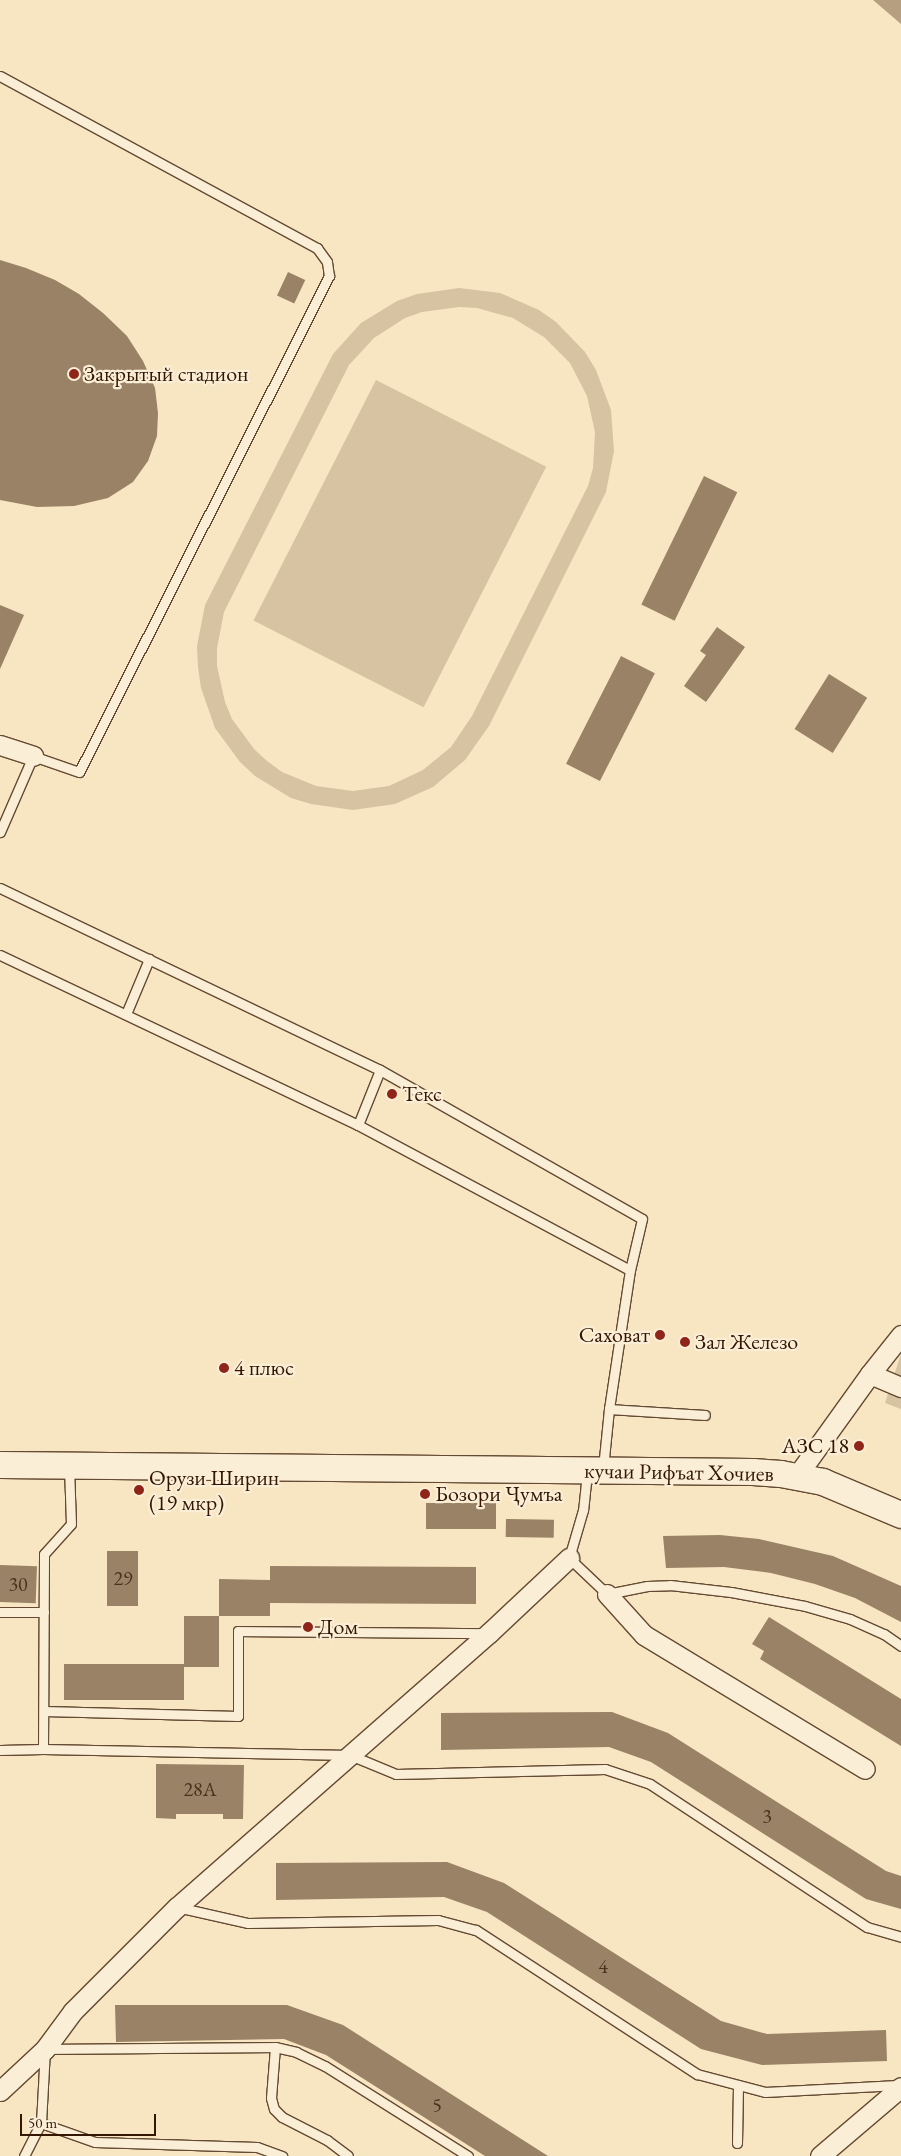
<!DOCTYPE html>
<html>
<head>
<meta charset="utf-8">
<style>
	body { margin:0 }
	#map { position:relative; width:901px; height:2156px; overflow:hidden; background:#f8e5c1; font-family:"EB Garamond",serif }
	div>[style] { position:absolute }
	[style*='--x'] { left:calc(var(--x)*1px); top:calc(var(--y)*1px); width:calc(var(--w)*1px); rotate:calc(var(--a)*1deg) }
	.green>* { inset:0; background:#d7c2a1; transform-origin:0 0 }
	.water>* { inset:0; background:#b59f80 }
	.building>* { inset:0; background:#998266; transform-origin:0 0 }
	.roads { filter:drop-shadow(1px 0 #644a32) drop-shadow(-1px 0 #644a32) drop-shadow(0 1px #644a32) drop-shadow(0 -1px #644a32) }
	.service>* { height:9px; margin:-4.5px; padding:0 4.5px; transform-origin:4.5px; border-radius:4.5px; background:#faeed7 }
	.minor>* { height:19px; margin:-9.5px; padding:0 9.5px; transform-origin:9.5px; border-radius:9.5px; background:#faeed7 }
	.secondary>* { height:26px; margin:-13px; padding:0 13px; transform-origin:13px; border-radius:13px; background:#faeed7 }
	.dots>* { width:14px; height:14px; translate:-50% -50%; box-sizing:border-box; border:2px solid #faeed7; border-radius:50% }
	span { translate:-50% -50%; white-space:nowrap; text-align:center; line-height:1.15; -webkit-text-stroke:4.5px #faeed7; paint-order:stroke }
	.number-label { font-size:20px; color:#4c321c }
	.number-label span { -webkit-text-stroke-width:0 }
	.poi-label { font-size:22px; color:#331703 }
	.left { translate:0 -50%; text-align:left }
	.right { translate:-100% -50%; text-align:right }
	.street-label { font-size:22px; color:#331703 }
	.scale { position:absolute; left:20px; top:2114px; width:136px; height:22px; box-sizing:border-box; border:2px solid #331703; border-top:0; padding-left:6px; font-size:15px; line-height:18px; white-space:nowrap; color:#331703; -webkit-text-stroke:4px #faeed7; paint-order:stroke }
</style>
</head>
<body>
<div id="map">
	<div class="green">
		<div style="clip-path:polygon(evenodd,459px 288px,500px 293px,539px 310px,556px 322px,585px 352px,596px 370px,611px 410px,614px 451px,606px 492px,489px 726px,465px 760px,433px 787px,395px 804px,353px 810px,311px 804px,291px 798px,255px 776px,240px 762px,215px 728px,201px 688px,198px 667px,197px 646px,205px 605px,333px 354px,361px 323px,397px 301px,417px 294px,459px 288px,459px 307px,477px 308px,513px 318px,544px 337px,570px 363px,587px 396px,595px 432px,593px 468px,588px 486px,472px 716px,451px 747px,423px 770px,389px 786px,353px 791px,316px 786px,282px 772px,267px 761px,254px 749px,232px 719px,225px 702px,217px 666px,217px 648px,224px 612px,349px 365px,374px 338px,405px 318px,422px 312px,459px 307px)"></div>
		<div style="left:376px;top:380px;width:191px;height:270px;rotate:27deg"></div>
		<div style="clip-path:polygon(901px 1354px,901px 1409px,885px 1403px)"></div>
	</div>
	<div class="water">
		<div style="clip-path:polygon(873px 0,901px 0,901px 24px)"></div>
	</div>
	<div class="building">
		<div style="clip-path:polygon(0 260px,26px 268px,55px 280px,79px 294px,103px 313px,127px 336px,143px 361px,155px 388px,158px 413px,157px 436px,148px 461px,133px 482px,108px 498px,74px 506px,37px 507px,0 500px)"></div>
		<div style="left:288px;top:272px;width:19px;height:26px;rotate:25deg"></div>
		<div style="left:704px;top:476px;width:37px;height:143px;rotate:26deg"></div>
		<div style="clip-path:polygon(0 605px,24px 615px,0 669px)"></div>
		<div style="clip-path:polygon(717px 627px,745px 647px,706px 702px,684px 686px,706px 655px,700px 651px)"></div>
		<div style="left:621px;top:656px;width:38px;height:121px;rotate:27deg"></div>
		<div style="left:829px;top:674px;width:45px;height:65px;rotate:32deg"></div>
		<div style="left:426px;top:1503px;width:70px;height:26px"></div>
		<div style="left:506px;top:1519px;width:48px;height:18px;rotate:1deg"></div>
		<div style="clip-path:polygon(720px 1535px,759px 1539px,833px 1556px,901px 1586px,901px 1622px,855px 1598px,815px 1584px,771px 1573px,724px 1567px,666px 1568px,663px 1536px)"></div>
		<div style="left:107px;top:1551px;width:31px;height:55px"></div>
		<div style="left:0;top:1565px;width:37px;height:37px;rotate:2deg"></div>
		<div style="clip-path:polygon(270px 1566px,476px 1567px,476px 1604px,270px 1603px,270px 1616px,219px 1616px,219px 1579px,270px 1580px)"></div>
		<div style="left:184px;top:1616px;width:35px;height:51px"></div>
		<div style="clip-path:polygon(769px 1617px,901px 1699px,901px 1746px,760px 1659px,764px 1651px,752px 1644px)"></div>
		<div style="left:64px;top:1664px;width:120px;height:36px"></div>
		<div style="clip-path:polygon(612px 1712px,668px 1733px,886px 1871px,901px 1876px,901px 1909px,866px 1899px,651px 1762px,609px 1747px,441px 1750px,441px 1713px)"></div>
		<div style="clip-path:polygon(156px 1764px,244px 1765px,243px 1819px,223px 1819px,223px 1814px,176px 1814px,176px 1819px,156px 1818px)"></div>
		<div style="clip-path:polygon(447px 1862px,504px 1883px,721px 2021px,767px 2034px,886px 2030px,887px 2061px,762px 2065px,701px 2049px,487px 1912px,444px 1897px,276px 1900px,276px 1863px)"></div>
		<div style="clip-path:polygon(115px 2005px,287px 2005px,343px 2025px,548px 2156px,485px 2156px,326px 2055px,284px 2039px,116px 2042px)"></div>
	</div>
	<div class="roads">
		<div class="service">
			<div style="--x:0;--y:76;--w:361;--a:28.5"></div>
			<div style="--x:317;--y:248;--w:17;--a:54"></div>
			<div style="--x:327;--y:262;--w:14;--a:82"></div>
			<div style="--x:329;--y:276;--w:555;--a:116.75"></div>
			<div style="--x:79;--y:772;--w:49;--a:-160.8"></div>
			<div style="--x:33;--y:756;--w:83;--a:113.5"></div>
			<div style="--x:0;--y:888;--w:421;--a:25.6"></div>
			<div style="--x:380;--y:1070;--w:301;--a:29.6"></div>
			<div style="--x:642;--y:1219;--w:52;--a:103.2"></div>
			<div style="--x:0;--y:955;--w:396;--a:25.4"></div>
			<div style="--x:358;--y:1125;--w:308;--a:28.1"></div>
			<div style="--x:630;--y:1270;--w:141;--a:98.6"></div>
			<div style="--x:609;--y:1409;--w:59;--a:95.8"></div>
			<div style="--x:126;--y:1014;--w:60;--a:-67.3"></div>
			<div style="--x:358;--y:1125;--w:59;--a:-68.2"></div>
			<div style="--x:609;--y:1409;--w:96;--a:3.6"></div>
			<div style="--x:587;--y:1473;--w:37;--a:96"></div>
			<div style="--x:583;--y:1510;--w:50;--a:106.3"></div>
			<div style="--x:569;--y:1558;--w:52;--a:43.5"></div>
			<div style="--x:607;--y:1594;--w:41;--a:-11.3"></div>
			<div style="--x:647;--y:1586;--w:23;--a:-2"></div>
			<div style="--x:670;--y:1585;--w:61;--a:6.5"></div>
			<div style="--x:731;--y:1592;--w:75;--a:10.7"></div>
			<div style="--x:805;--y:1606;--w:47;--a:16.1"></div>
			<div style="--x:850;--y:1619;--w:37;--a:24"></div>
			<div style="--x:884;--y:1634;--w:21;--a:35"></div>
			<div style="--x:0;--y:1612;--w:44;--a:0"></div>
			<div style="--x:44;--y:1711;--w:194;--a:1.5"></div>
			<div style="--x:238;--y:1716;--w:85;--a:-90"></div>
			<div style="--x:238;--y:1631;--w:248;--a:0.5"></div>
			<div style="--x:43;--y:1749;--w:307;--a:1.1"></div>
			<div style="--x:350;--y:1755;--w:50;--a:22.4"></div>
			<div style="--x:396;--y:1774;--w:209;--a:-1.4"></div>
			<div style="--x:605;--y:1769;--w:47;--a:18.4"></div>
			<div style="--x:650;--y:1784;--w:260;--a:33.4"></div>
			<div style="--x:867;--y:1927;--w:35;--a:16"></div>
			<div style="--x:0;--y:1750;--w:43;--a:-1.3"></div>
			<div style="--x:43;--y:1749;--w:195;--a:-89.7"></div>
			<div style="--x:44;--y:1554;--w:40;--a:-48"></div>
			<div style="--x:71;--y:1524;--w:56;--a:-92"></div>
			<div style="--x:177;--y:1907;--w:73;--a:12.7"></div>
			<div style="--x:248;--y:1923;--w:190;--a:-0.9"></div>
			<div style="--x:438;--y:1920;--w:39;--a:15"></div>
			<div style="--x:476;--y:1930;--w:264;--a:33.1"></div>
			<div style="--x:697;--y:2074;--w:70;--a:14.8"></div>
			<div style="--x:765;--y:2092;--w:133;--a:-3"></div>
			<div style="--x:275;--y:2047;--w:22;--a:13"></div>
			<div style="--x:296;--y:2052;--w:32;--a:26"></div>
			<div style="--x:325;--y:2066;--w:169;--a:32.2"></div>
			<div style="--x:41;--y:2123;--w:57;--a:19.4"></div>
			<div style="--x:95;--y:2142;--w:162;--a:1.8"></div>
			<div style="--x:257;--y:2147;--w:27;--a:20"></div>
			<div style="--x:737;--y:2143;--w:58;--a:-89"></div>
			<div style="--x:24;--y:2156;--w:37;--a:-63"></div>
			<div style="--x:41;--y:2123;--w:74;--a:-86.9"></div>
			<div style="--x:45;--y:2049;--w:230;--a:-0.5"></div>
			<div style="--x:275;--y:2047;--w:51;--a:94.5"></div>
			<div style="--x:271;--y:2098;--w:11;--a:75"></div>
			<div style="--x:274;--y:2109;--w:11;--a:45"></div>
			<div style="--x:282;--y:2117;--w:51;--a:27.1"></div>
			<div style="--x:327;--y:2140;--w:26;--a:37"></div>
		</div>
		<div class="minor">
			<div style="--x:0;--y:745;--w:35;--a:18"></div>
			<div style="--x:870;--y:1374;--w:50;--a:-51.5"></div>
			<div style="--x:796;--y:1477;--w:127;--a:-54.3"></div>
			<div style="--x:870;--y:1374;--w:34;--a:23"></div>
			<div style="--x:607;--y:1594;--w:55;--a:47.9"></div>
			<div style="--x:644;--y:1635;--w:258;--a:31.2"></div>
			<div style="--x:0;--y:2091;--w:62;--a:-43"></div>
			<div style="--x:45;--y:2049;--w:47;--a:-53.6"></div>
			<div style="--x:73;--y:2011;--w:147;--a:-45"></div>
			<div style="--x:177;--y:1907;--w:415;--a:-41.3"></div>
			<div style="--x:489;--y:1633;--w:110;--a:-43.2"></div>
			<div style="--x:820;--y:2156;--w:106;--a:-40.4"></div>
		</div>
		<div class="secondary">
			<div style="--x:0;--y:1465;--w:753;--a:0.53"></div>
			<div style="--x:753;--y:1472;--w:28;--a:4"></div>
			<div style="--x:781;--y:1474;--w:43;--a:10.8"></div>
			<div style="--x:823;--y:1482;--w:85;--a:22.9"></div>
		</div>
	</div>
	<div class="dots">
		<div style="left:74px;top:374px;background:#8f2418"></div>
		<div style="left:392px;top:1094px;background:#8f2418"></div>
		<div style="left:660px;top:1335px;background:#8f2418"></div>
		<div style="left:685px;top:1342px;background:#8f2418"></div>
		<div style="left:224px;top:1368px;background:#8f2418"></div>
		<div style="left:859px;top:1446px;background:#8f2418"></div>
		<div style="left:139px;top:1490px;background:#8f2418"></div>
		<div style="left:425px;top:1494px;background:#8f2418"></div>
		<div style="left:308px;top:1627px;background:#8f2418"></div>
	</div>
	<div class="number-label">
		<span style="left:123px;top:1578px">29</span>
		<span style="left:18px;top:1584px">30</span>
		<span style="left:200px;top:1789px">28А</span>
		<span style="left:767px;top:1816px">3</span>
		<span style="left:603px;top:1966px">4</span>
		<span style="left:437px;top:2105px">5</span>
	</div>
	<div class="poi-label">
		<span class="left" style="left:84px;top:374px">Закрытый стадион</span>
		<span class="left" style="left:402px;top:1094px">Текс</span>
		<span class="right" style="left:650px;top:1335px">Саховат</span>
		<span class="left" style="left:695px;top:1342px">Зал Железо</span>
		<span class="left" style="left:234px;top:1368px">4 плюс</span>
		<span class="right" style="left:849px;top:1446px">АЗС 18</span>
		<span class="left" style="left:149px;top:1490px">Орузи Ширин<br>(19 мкр)</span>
		<span class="left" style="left:435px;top:1494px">Бозори Ҷумъа</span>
		<span class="left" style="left:318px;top:1627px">Дом</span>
	</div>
	<div class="street-label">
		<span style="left:679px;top:1472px;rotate:1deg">кучаи Рифъат Хочиев</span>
	</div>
	<div class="scale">50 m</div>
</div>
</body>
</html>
